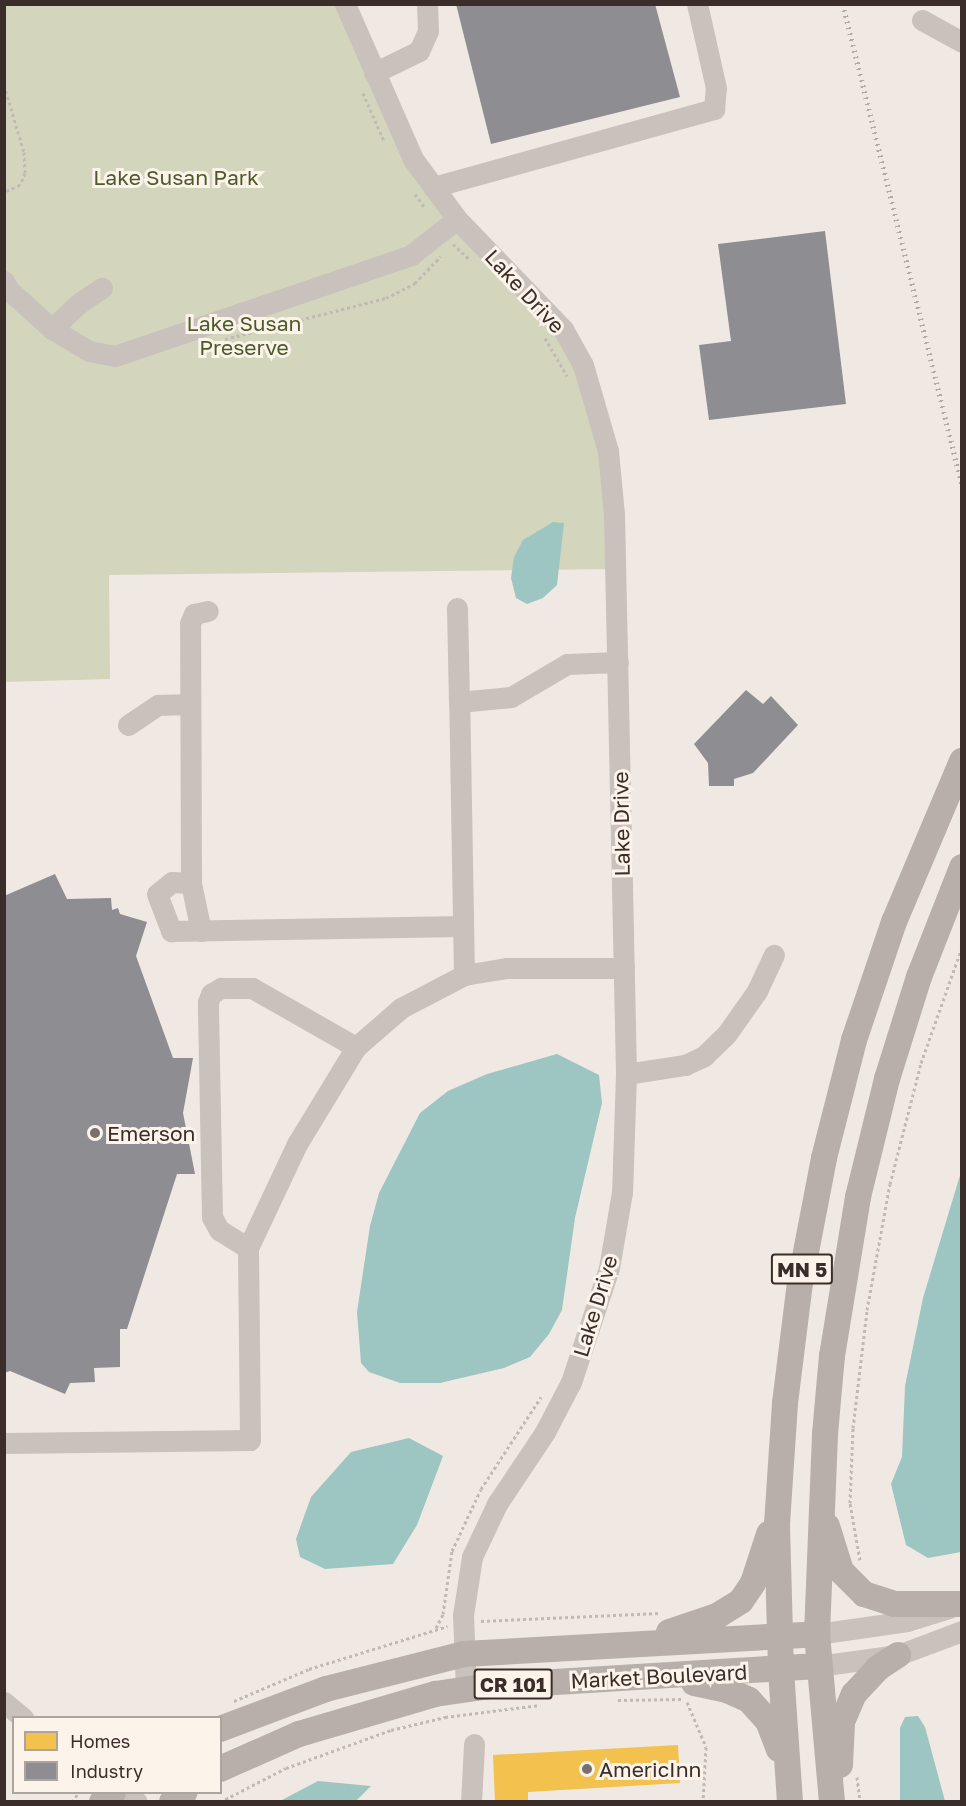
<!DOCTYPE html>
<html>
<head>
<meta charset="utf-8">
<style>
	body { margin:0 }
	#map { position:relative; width:966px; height:1806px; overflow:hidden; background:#f0e9e3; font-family:"Golos Text",sans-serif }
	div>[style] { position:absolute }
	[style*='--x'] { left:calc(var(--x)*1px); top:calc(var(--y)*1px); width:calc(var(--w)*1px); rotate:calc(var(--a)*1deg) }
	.green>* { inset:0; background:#d3d6bc }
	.water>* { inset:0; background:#9dc5c1 }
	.homes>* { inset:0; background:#f2c14e }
	.industry>* { inset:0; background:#8d8d92 }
	.path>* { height:3px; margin-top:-1.5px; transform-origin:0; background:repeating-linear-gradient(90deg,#c1b9b4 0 3px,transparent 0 6px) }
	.minor>* { height:21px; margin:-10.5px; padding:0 10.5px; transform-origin:10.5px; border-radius:10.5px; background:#c9c1bb }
	.major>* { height:26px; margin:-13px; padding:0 13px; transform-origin:13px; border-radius:13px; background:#b8afaa }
	.rail>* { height:4.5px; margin-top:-2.25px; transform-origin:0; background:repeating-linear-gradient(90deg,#b0aaa6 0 1.5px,transparent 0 6px) }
	.dots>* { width:16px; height:16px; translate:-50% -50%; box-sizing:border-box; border:3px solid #fcf3eb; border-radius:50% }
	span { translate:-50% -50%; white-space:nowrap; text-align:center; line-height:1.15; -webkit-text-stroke:6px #fcf3eb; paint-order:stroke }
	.shield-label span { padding:2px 4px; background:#fcf3eb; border:2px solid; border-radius:4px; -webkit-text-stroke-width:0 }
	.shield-label { font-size:20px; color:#3b2d29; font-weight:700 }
	.park-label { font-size:21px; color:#4d5b2a }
	.street-label { font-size:21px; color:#3b2d29 }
	.poi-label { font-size:21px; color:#3b2d29 }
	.left { translate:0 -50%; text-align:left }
	.frame { position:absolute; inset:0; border:6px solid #3b2d29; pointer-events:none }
	.legend { position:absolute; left:12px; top:1716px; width:210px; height:78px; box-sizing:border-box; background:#fcf3eb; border:2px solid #afa49d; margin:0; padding:8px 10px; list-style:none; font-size:18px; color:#3b2d29 }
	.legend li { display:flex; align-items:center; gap:12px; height:30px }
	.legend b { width:30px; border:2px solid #afa49d }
</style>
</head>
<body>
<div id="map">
	<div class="green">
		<div style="clip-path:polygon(4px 5px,345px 5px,413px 159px,563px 329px,608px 451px,616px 569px,109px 575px,110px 679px,5px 682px)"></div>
	</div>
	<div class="water">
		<div style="clip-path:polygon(553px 522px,564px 523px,557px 585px,543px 598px,527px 604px,516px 598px,511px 578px,514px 557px,523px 540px)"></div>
		<div style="clip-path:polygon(557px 1054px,599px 1075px,602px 1103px,575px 1218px,562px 1310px,549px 1334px,530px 1357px,504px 1368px,440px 1383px,400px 1383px,369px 1372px,361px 1363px,357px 1312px,370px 1226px,379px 1193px,420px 1113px,448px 1091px,487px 1074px)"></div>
		<div style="clip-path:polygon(961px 1172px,961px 1552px,928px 1558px,906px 1545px,891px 1484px,902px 1457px,905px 1386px,923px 1298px)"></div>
		<div style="clip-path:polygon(409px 1438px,443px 1456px,417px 1525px,393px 1564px,325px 1569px,300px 1557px,296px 1539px,311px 1497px,351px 1452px)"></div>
		<div style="clip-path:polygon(918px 1716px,925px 1727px,945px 1801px,900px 1801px,900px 1728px,905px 1717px)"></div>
		<div style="clip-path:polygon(318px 1781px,371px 1786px,356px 1801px,280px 1801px)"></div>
	</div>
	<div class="homes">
		<div style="clip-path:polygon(678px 1745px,680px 1783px,528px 1792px,528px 1802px,495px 1802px,493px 1755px)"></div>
	</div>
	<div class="industry">
		<div style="clip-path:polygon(456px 4px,655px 4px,680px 97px,491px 144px)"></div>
		<div style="clip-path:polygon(825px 231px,846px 404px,709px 420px,699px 345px,731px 341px,718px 244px)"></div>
		<div style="clip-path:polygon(746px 690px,763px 704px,771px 696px,798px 725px,753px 773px,734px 779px,734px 786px,709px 786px,708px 763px,694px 744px)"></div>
		<div style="clip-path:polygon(55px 874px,67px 899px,111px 898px,112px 910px,118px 908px,120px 914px,147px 922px,136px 956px,173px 1058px,193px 1058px,183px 1113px,195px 1174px,177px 1174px,127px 1329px,120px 1329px,120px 1367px,94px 1368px,95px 1382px,70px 1383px,65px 1394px,10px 1371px,4px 1373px,4px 896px)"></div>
	</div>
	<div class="path">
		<div style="--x:4;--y:85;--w:70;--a:73.4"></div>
		<div style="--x:24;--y:152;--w:21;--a:87"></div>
		<div style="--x:25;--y:173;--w:13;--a:113"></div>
		<div style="--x:20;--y:185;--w:17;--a:156"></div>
		<div style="--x:363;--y:93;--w:52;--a:66.4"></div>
		<div style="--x:415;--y:194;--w:17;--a:54"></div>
		<div style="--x:453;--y:244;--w:21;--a:43"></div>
		<div style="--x:545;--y:338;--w:44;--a:59.9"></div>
		<div style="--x:225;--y:339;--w:166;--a:-14.3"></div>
		<div style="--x:386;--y:298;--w:33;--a:-27"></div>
		<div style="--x:415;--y:283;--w:37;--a:-46"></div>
		<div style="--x:860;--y:1560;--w:58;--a:-100"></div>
		<div style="--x:850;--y:1503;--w:75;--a:-87.7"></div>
		<div style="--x:853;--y:1428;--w:119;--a:-83.2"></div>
		<div style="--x:867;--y:1310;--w:128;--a:-79.7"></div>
		<div style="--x:890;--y:1184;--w:125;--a:-75.6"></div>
		<div style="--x:921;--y:1063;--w:123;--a:-70.5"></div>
		<div style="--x:481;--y:1621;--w:179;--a:-2.6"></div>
		<div style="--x:436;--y:1628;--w:16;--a:-63"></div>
		<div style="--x:443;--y:1614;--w:64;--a:-81.9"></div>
		<div style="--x:452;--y:1551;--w:68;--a:-64.9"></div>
		<div style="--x:481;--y:1489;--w:110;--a:-56.9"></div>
		<div style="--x:618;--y:1700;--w:65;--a:-0.9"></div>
		<div style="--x:234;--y:1701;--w:82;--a:-23.1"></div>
		<div style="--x:309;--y:1669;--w:145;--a:-17.2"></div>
		<div style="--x:687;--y:1702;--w:49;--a:67.1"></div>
		<div style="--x:706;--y:1747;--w:55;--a:93.1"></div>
		<div style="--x:857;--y:1777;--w:25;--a:83"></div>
		<div style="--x:72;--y:1802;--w:12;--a:-55"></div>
		<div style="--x:220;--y:1802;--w:74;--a:-27.3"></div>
		<div style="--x:286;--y:1768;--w:112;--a:-19.9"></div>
		<div style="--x:391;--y:1730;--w:56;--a:-13.5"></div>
		<div style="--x:445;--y:1717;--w:96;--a:-7.2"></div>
	</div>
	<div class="minor">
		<div style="--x:345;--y:4;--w:169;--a:66.3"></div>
		<div style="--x:413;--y:159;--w:74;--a:53.7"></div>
		<div style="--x:457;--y:219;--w:153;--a:46.1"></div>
		<div style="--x:563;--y:329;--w:41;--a:60.9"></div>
		<div style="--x:583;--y:365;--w:90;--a:73.8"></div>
		<div style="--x:608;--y:451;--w:63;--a:84.6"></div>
		<div style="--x:614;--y:514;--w:560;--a:88.77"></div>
		<div style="--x:626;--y:1074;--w:118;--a:91.9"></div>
		<div style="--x:622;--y:1192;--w:77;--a:99.7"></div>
		<div style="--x:609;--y:1268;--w:120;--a:108.4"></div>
		<div style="--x:571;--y:1382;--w:56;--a:117.5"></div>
		<div style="--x:545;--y:1432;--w:87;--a:123.7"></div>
		<div style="--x:497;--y:1504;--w:59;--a:115.3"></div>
		<div style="--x:472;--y:1557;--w:59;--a:98.8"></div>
		<div style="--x:463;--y:1615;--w:74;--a:87.7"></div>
		<div style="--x:922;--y:20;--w:46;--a:28.8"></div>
		<div style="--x:374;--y:73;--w:50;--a:-26.1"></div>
		<div style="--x:419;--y:51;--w:22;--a:-66"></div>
		<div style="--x:428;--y:31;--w:27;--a:-92"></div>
		<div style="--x:433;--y:187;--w:292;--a:-15.5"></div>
		<div style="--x:714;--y:109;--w:21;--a:-85"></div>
		<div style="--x:716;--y:88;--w:86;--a:-102.7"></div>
		<div style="--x:4;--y:281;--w:10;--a:61"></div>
		<div style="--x:9;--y:290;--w:58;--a:42.2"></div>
		<div style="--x:52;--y:329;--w:43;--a:30.7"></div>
		<div style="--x:89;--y:351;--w:26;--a:11"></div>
		<div style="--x:115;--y:356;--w:313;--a:-18.8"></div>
		<div style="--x:411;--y:255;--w:58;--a:-38"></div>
		<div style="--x:52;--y:329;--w:36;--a:-44"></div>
		<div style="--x:78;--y:304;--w:29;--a:-34"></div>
		<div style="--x:457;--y:608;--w:94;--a:88.8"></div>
		<div style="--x:128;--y:725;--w:36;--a:-34"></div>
		<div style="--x:158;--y:705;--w:32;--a:-2"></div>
		<div style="--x:191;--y:883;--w:19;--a:-177"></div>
		<div style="--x:172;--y:882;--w:19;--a:141"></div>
		<div style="--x:157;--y:894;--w:40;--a:69"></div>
		<div style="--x:171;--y:931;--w:292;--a:-1"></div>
		<div style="--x:201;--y:931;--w:49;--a:-101.8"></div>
		<div style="--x:191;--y:883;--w:260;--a:-90.2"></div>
		<div style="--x:190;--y:623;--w:10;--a:-66"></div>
		<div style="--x:194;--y:614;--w:14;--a:-12"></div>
		<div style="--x:464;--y:975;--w:273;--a:-91"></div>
		<div style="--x:459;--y:702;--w:52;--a:-5.5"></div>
		<div style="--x:511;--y:697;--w:65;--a:-30.5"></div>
		<div style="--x:567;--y:664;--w:51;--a:-2.2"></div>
		<div style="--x:626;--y:1074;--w:60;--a:-8.7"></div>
		<div style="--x:685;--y:1065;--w:21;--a:-25"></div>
		<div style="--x:704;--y:1056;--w:30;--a:-44"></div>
		<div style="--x:726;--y:1035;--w:54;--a:-54.8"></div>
		<div style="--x:757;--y:991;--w:40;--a:-65"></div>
		<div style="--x:248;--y:1248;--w:34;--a:-148"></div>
		<div style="--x:219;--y:1230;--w:15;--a:-118"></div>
		<div style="--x:212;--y:1217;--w:215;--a:-91.1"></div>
		<div style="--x:208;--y:1002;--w:9;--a:-69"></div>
		<div style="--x:211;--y:994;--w:12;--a:-31"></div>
		<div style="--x:221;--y:988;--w:31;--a:0"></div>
		<div style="--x:252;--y:988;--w:120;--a:29.6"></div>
		<div style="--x:4;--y:1443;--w:246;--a:-0.7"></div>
		<div style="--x:250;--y:1440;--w:192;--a:-90.6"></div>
		<div style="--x:248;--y:1248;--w:115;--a:-64.8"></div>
		<div style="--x:297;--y:1144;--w:114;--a:-58.7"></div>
		<div style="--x:356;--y:1047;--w:60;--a:-40.9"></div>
		<div style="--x:401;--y:1008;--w:71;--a:-27.6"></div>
		<div style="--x:464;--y:975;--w:44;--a:-9.2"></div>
		<div style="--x:507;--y:968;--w:117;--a:0"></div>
		<div style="--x:817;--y:1634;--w:91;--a:-8.2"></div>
		<div style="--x:907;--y:1621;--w:44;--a:-17.2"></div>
		<div style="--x:818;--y:1666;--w:81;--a:-7.8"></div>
		<div style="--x:898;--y:1655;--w:68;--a:-20.6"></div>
		<div style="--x:4;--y:1702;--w:25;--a:40"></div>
		<div style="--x:128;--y:1792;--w:13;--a:48"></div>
		<div style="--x:471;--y:1802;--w:58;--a:-87"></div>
	</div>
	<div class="major">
		<div style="--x:827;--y:1526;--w:47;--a:72.7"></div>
		<div style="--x:841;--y:1571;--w:33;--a:45"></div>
		<div style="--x:864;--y:1594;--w:32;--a:18"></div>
		<div style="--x:894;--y:1604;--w:68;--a:0"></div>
		<div style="--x:669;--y:1632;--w:51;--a:-18.4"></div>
		<div style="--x:717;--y:1616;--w:28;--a:-32"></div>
		<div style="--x:741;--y:1601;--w:22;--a:-56"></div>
		<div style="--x:753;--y:1583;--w:52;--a:-71.9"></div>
		<div style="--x:694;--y:1683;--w:34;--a:12"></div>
		<div style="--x:727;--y:1690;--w:24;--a:24"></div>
		<div style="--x:749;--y:1700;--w:28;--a:48"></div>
		<div style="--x:768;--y:1721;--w:30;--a:69"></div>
		<div style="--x:220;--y:1729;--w:113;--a:-20.7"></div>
		<div style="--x:326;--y:1689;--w:142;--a:-14.2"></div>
		<div style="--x:464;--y:1654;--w:354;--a:-3.2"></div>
		<div style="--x:840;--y:1765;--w:43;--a:-87.3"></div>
		<div style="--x:842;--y:1722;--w:30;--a:-67"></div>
		<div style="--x:854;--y:1694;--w:35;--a:-47"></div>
		<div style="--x:878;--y:1668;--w:24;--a:-33"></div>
		<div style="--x:220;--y:1769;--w:86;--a:-23.9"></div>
		<div style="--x:299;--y:1734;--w:142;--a:-16.4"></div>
		<div style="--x:435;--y:1694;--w:56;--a:-8.3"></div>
		<div style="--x:490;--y:1686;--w:329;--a:-3.5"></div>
		<div style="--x:102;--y:1802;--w:15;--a:-42"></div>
		<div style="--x:172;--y:1802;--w:16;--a:-38"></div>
		<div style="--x:790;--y:1802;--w:133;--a:-93.9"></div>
		<div style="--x:781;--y:1669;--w:145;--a:-91.6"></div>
		<div style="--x:777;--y:1524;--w:121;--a:-86.2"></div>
		<div style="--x:785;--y:1403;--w:121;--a:-82.9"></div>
		<div style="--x:800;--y:1283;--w:127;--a:-79.1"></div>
		<div style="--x:824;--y:1158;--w:122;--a:-75.7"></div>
		<div style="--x:854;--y:1040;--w:125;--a:-71.3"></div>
		<div style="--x:894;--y:922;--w:175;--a:-67.1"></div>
		<div style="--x:832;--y:1802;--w:169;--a:-95.1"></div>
		<div style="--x:817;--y:1634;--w:200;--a:-87.7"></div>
		<div style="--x:825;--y:1434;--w:78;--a:-84.9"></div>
		<div style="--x:832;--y:1356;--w:161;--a:-80.7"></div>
		<div style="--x:858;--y:1197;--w:122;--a:-76.2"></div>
		<div style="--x:887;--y:1079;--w:107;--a:-72.6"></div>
		<div style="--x:919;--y:977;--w:118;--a:-68.6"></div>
	</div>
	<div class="rail">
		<div style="--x:843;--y:4;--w:496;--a:76.1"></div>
	</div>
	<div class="dots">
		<div style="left:95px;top:1133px;background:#7a6f6a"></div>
		<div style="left:587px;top:1769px;background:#7a6f6a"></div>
	</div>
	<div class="shield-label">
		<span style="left:802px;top:1269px">MN 5</span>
		<span style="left:513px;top:1684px">CR 101</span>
	</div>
	<div class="park-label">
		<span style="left:176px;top:177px">Lake Susan Park</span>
		<span style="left:244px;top:335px">Lake Susan<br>Preserve</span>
	</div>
	<div class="street-label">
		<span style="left:525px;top:291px;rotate:47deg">Lake Drive</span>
		<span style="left:621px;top:824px;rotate:-91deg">Lake Drive</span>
		<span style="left:595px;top:1306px;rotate:-73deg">Lake Drive</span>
		<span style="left:659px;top:1676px;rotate:-3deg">Market Boulevard</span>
	</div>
	<div class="poi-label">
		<span class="left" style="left:107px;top:1133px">Emerson</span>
		<span class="left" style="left:599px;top:1769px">AmericInn</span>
	</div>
	<div class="frame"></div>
	<ul class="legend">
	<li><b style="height:16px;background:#f2c14e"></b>Homes</li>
	<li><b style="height:16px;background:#8d8d92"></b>Industry</li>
	</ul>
</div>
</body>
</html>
